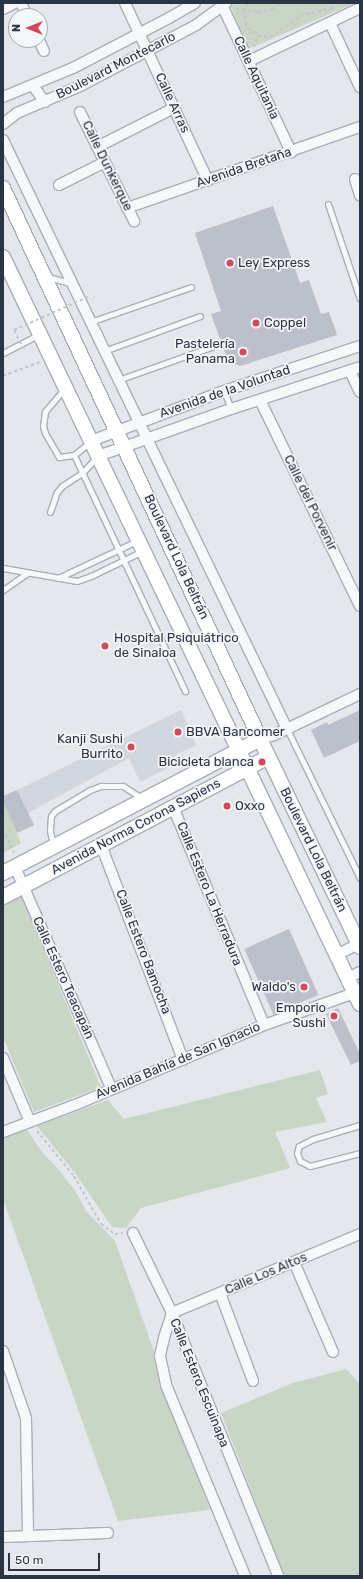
<!DOCTYPE html>
<html>
<head>
<meta charset="utf-8">
<style>
	body { margin:0 }
	#map { position:relative; width:363px; height:1579px; overflow:hidden; background:#e4e7ec; font-family:Rubik,sans-serif }
	div>[style] { position:absolute }
	[style*='--x'] { left:calc(var(--x)*1px); top:calc(var(--y)*1px); width:calc(var(--w)*1px); rotate:calc(var(--a)*1deg) }
	.built>* { inset:0; background:#d2d6de }
	.green>* { inset:0; background:#c9d6c5 }
	.building>* { inset:0; background:#bbc0ca; transform-origin:0 0 }
	.path>* { height:2px; margin-top:-1px; transform-origin:0; background:repeating-linear-gradient(90deg,#c2c5cb 0 3px,transparent 0 6px) }
	.roads { filter:drop-shadow(1px 0 #a9aeb7) drop-shadow(-1px 0 #a9aeb7) drop-shadow(0 1px #a9aeb7) drop-shadow(0 -1px #a9aeb7) }
	.lane>* { height:5px; margin:-2.5px; padding:0 2.5px; transform-origin:2.5px; border-radius:2.5px; background:#f7f8fa }
	.street>* { height:10px; margin:-5px; padding:0 5px; transform-origin:5px; border-radius:5px; background:#f7f8fa }
	.secondary>* { height:14px; margin:-7px; padding:0 7px; transform-origin:7px; border-radius:7px; background:#fff }
	.path-bridge>* { height:2px; margin-top:-1px; transform-origin:0; background:repeating-linear-gradient(90deg,#c2c5cb 0 3px,transparent 0 6px) }
	.dots>* { width:11px; height:11px; translate:-50% -50%; box-sizing:border-box; border:2px solid #f4f6f9; border-radius:50% }
	span { translate:-50% -50%; white-space:nowrap; text-align:center; line-height:1.15; -webkit-text-stroke:3.5px #f4f6f9; paint-order:stroke }
	.street-label { font-size:13px; color:#2b3445 }
	.poi-label { font-size:13px; color:#2b3445 }
	.left { translate:0 -50%; text-align:left }
	.right { translate:-100% -50%; text-align:right }
	.frame { position:absolute; inset:0; border:4px solid #2b3445; pointer-events:none }
	.north { position:absolute; left:8px; top:8px; width:40px; height:40px; box-sizing:border-box; background:#f4f6f9; border:1px solid #a4a8b1; border-radius:50%; rotate:270deg; font-size:11px; font-weight:700; line-height:16px; text-align:center; color:#2b3445 }
	.north::after { content:''; display:block; margin:auto; width:14px; height:18px; background:#d1495b; clip-path:polygon(50% 0,100% 100%,50% 72%,0 100%) }
	.scale { position:absolute; left:8px; top:1553px; width:92px; height:18px; box-sizing:border-box; border:2px solid #2b3445; border-top:0; padding-left:5px; font-size:12px; line-height:14px; white-space:nowrap; color:#2b3445; -webkit-text-stroke:3px #f4f6f9; paint-order:stroke }
</style>
</head>
<body>
<div id="map">
	<div class="built">
		<div style="clip-path:polygon(181px 710px,196px 745px,175px 755px,178px 763px,140px 782px,129px 758px,28px 813px,17px 790px)"></div>
	</div>
	<div class="green">
		<div style="clip-path:polygon(234px 3px,355px 3px,248px 49px,231px 6px)"></div>
		<div style="clip-path:polygon(3px 802px,21px 843px,3px 853px)"></div>
		<div style="clip-path:polygon(21px 895px,101px 1087px,34px 1112px,3px 1037px,3px 904px)"></div>
		<div style="clip-path:polygon(320px 1070px,328px 1094px,316px 1098px,327px 1122px,275px 1132px,290px 1168px,141px 1208px,126px 1228px,112px 1227px,75px 1173px,37px 1126px,108px 1100px,124px 1119px)"></div>
		<div style="clip-path:polygon(27px 1130px,42px 1152px,60px 1171px,76px 1192px,86px 1211px,115px 1241px,210px 1510px,118px 1521px,3px 1199px,3px 1138px)"></div>
		<div style="clip-path:polygon(346px 1369px,360px 1384px,360px 1575px,284px 1576px,221px 1413px,293px 1383px)"></div>
	</div>
	<div class="building">
		<div style="clip-path:polygon(273px 206px,300px 283px,309px 280px,321px 314px,329px 312px,337px 335px,240px 366px,232px 363px,227px 358px,211px 314px,221px 311px,195px 233px)"></div>
		<div style="clip-path:polygon(360px 710px,360px 741px,324px 758px,311px 730px,327px 722px,328px 725px)"></div>
		<div style="clip-path:polygon(17px 790px,34px 825px,17px 833px,3px 802px,3px 796px)"></div>
		<div style="left:289px;top:929px;width:72px;height:49px;rotate:66deg"></div>
		<div style="clip-path:polygon(338px 1008px,360px 1054px,360px 1061px,351px 1065px,326px 1014px)"></div>
	</div>
	<div class="path">
		<div style="--x:248;--y:3;--w:8;--a:120"></div>
		<div style="--x:244;--y:10;--w:18;--a:81"></div>
		<div style="--x:247;--y:28;--w:14;--a:36"></div>
		<div style="--x:258;--y:36;--w:13;--a:4"></div>
		<div style="--x:271;--y:37;--w:36;--a:-36"></div>
		<div style="--x:300;--y:16;--w:33;--a:-14"></div>
		<div style="--x:332;--y:8;--w:8;--a:-40"></div>
		<div style="--x:236;--y:8;--w:22;--a:10"></div>
		<div style="--x:258;--y:12;--w:15;--a:-11"></div>
		<div style="--x:273;--y:9;--w:11;--a:-34"></div>
		<div style="--x:254;--y:47;--w:12;--a:-70"></div>
		<div style="--x:3;--y:376;--w:39;--a:-21"></div>
		<div style="--x:3;--y:829;--w:26;--a:65"></div>
		<div style="--x:37;--y:1131;--w:58;--a:50.6"></div>
		<div style="--x:74;--y:1176;--w:55;--a:60.6"></div>
		<div style="--x:101;--y:1224;--w:17;--a:36"></div>
		<div style="--x:115;--y:1234;--w:8;--a:-7"></div>
	</div>
	<div class="roads">
		<div class="lane">
			<div style="--x:328;--y:204;--w:100;--a:71.4"></div>
			<div style="--x:48;--y:277;--w:24;--a:15"></div>
			<div style="--x:90;--y:322;--w:107;--a:-19.1"></div>
			<div style="--x:104;--y:351;--w:102;--a:-20"></div>
			<div style="--x:3;--y:353;--w:42;--a:-27.2"></div>
			<div style="--x:118;--y:380;--w:99;--a:-19.5"></div>
			<div style="--x:64;--y:389;--w:30;--a:130"></div>
			<div style="--x:45;--y:412;--w:14;--a:98"></div>
			<div style="--x:43;--y:426;--w:7;--a:74"></div>
			<div style="--x:45;--y:433;--w:28;--a:60"></div>
			<div style="--x:59;--y:457;--w:15;--a:-8"></div>
			<div style="--x:74;--y:455;--w:22;--a:-39"></div>
			<div style="--x:224;--y:391;--w:19;--a:69"></div>
			<div style="--x:74;--y:455;--w:261;--a:64.8"></div>
			<div style="--x:50;--y:512;--w:21;--a:-71"></div>
			<div style="--x:57;--y:492;--w:8;--a:-50"></div>
			<div style="--x:62;--y:486;--w:24;--a:-33"></div>
			<div style="--x:82;--y:473;--w:22;--a:-47"></div>
			<div style="--x:3;--y:568;--w:75;--a:10"></div>
			<div style="--x:77;--y:581;--w:15;--a:-20"></div>
			<div style="--x:91;--y:576;--w:58;--a:-25.7"></div>
			<div style="--x:58;--y:578;--w:87;--a:-25.1"></div>
			<div style="--x:3;--y:590;--w:29;--a:-35"></div>
			<div style="--x:287;--y:729;--w:166;--a:63.9"></div>
			<div style="--x:53;--y:846;--w:16;--a:-101"></div>
			<div style="--x:50;--y:830;--w:14;--a:-86"></div>
			<div style="--x:51;--y:816;--w:6;--a:-51"></div>
			<div style="--x:55;--y:811;--w:41;--a:-31"></div>
			<div style="--x:90;--y:790;--w:12;--a:-20"></div>
			<div style="--x:101;--y:786;--w:22;--a:0"></div>
			<div style="--x:123;--y:786;--w:24;--a:33"></div>
			<div style="--x:360;--y:1125;--w:49;--a:163.4"></div>
			<div style="--x:313;--y:1139;--w:16;--a:153"></div>
			<div style="--x:299;--y:1146;--w:7;--a:106"></div>
			<div style="--x:297;--y:1153;--w:9;--a:69"></div>
			<div style="--x:300;--y:1161;--w:11;--a:27"></div>
			<div style="--x:310;--y:1166;--w:52;--a:-14.6"></div>
		</div>
		<div class="street">
			<div style="--x:21;--y:3;--w:14;--a:65"></div>
			<div style="--x:125;--y:3;--w:196;--a:65"></div>
			<div style="--x:221;--y:3;--w:165;--a:64.8"></div>
			<div style="--x:3;--y:9;--w:13;--a:-27"></div>
			<div style="--x:330;--y:23;--w:71;--a:64.9"></div>
			<div style="--x:39;--y:40;--w:12;--a:66"></div>
			<div style="--x:249;--y:61;--w:123;--a:-25.5"></div>
			<div style="--x:33;--y:86;--w:20;--a:53"></div>
			<div style="--x:3;--y:97;--w:76;--a:-22.5"></div>
			<div style="--x:73;--y:68;--w:108;--a:-27.5"></div>
			<div style="--x:169;--y:18;--w:30;--a:-30"></div>
			<div style="--x:80;--y:112;--w:122;--a:63.6"></div>
			<div style="--x:3;--y:124;--w:18;--a:-38"></div>
			<div style="--x:17;--y:113;--w:69;--a:-23.2"></div>
			<div style="--x:80;--y:86;--w:131;--a:-27.7"></div>
			<div style="--x:196;--y:25;--w:37;--a:-36"></div>
			<div style="--x:3;--y:140;--w:654;--a:64.26"></div>
			<div style="--x:97;--y:147;--w:86;--a:-26.9"></div>
			<div style="--x:355;--y:179;--w:17;--a:73"></div>
			<div style="--x:59;--y:185;--w:51;--a:-26.6"></div>
			<div style="--x:127;--y:208;--w:247;--a:-19.2"></div>
			<div style="--x:350;--y:371;--w:23;--a:65"></div>
			<div style="--x:260;--y:400;--w:229;--a:64.1"></div>
			<div style="--x:91;--y:441;--w:142;--a:-20.6"></div>
			<div style="--x:224;--y:391;--w:143;--a:-18.3"></div>
			<div style="--x:98;--y:456;--w:141;--a:-19.5"></div>
			<div style="--x:231;--y:409;--w:136;--a:-18"></div>
			<div style="--x:260;--y:739;--w:15;--a:-16"></div>
			<div style="--x:274;--y:735;--w:95;--a:-25.5"></div>
			<div style="--x:173;--y:807;--w:236;--a:67.3"></div>
			<div style="--x:101;--y:845;--w:230;--a:69.1"></div>
			<div style="--x:15;--y:867;--w:241;--a:66.5"></div>
			<div style="--x:337;--y:955;--w:26;--a:-28"></div>
			<div style="--x:348;--y:978;--w:13;--a:-27"></div>
			<div style="--x:3;--y:1058;--w:69;--a:67.1"></div>
			<div style="--x:3;--y:1132;--w:77;--a:-20.6"></div>
			<div style="--x:75;--y:1105;--w:205;--a:-22.9"></div>
			<div style="--x:264;--y:1025;--w:102;--a:-19.5"></div>
			<div style="--x:133;--y:1233;--w:89;--a:64"></div>
			<div style="--x:172;--y:1313;--w:284;--a:68"></div>
			<div style="--x:294;--y:1262;--w:98;--a:66.6"></div>
			<div style="--x:220;--y:1293;--w:94;--a:69.4"></div>
			<div style="--x:172;--y:1313;--w:26;--a:108"></div>
			<div style="--x:164;--y:1338;--w:18;--a:103"></div>
			<div style="--x:160;--y:1356;--w:30;--a:78"></div>
			<div style="--x:166;--y:1385;--w:207;--a:67.5"></div>
			<div style="--x:172;--y:1313;--w:204;--a:-22.8"></div>
			<div style="--x:3;--y:1351;--w:71;--a:71.1"></div>
			<div style="--x:26;--y:1418;--w:118;--a:89"></div>
			<div style="--x:3;--y:1537;--w:105;--a:-2.2"></div>
		</div>
		<div class="secondary">
			<div style="--x:3;--y:188;--w:608;--a:64.99"></div>
			<div style="--x:260;--y:739;--w:231;--a:64.3"></div>
			<div style="--x:3;--y:257;--w:828;--a:64.46"></div>
			<div style="--x:3;--y:873;--w:290;--a:-27.5"></div>
			<div style="--x:3;--y:897;--w:300;--a:-27.8"></div>
		</div>
	</div>
	<div class="path-bridge">
		<div style="--x:24;--y:349;--w:21;--a:-118"></div>
		<div style="--x:14;--y:330;--w:83;--a:-24.1"></div>
	</div>
	<div class="dots">
		<div style="left:230px;top:263px;background:#d1495b"></div>
		<div style="left:256px;top:323px;background:#d1495b"></div>
		<div style="left:243px;top:352px;background:#d1495b"></div>
		<div style="left:105px;top:646px;background:#d1495b"></div>
		<div style="left:178px;top:732px;background:#d1495b"></div>
		<div style="left:131px;top:747px;background:#d1495b"></div>
		<div style="left:262px;top:762px;background:#d1495b"></div>
		<div style="left:227px;top:806px;background:#d1495b"></div>
		<div style="left:304px;top:987px;background:#d1495b"></div>
		<div style="left:334px;top:1016px;background:#d1495b"></div>
	</div>
	<div class="street-label">
		<span style="left:116px;top:66px;rotate:-27deg">Boulevard Montecarlo</span>
		<span style="left:256px;top:78px;rotate:65deg">Calle Aquitania</span>
		<span style="left:172px;top:103px;rotate:65deg">Calle Arras</span>
		<span style="left:107px;top:166px;rotate:64deg">Calle Dunkerque</span>
		<span style="left:244px;top:168px;rotate:-19deg">Avenida Bretaña</span>
		<span style="left:225px;top:392px;rotate:-19deg">Avenida de la Voluntad</span>
		<span style="left:310px;top:503px;rotate:64deg">Calle del Porvenir</span>
		<span style="left:176px;top:557px;rotate:65deg">Boulevard Lola Beltrán</span>
		<span style="left:136px;top:827px;rotate:-28deg">Avenida Norma Corona Sapiens</span>
		<span style="left:313px;top:850px;rotate:64deg">Boulevard Lola Beltrán</span>
		<span style="left:209px;top:894px;rotate:68deg">Calle Estero La Herradura</span>
		<span style="left:143px;top:952px;rotate:69deg">Calle Estero Bamocha</span>
		<span style="left:63px;top:978px;rotate:66deg">Calle Estero Teacapán</span>
		<span style="left:178px;top:1061px;rotate:-23deg">Avenida Bahía de San Ignacio</span>
		<span style="left:266px;top:1274px;rotate:-23deg">Calle Los Altos</span>
		<span style="left:199px;top:1383px;rotate:68deg">Calle Estero Escuinapa</span>
	</div>
	<div class="poi-label">
		<span class="left" style="left:238px;top:263px">Ley Express</span>
		<span class="left" style="left:264px;top:323px">Coppel</span>
		<span class="right" style="left:235px;top:352px">Pastelería<br>Panama</span>
		<span class="left" style="left:114px;top:646px">Hospital Psiquiátrico<br>de Sinaloa</span>
		<span class="left" style="left:186px;top:732px">BBVA Bancomer</span>
		<span class="right" style="left:123px;top:747px">Kanji Sushi<br>Burrito</span>
		<span class="right" style="left:254px;top:762px">Bicicleta blanca</span>
		<span class="left" style="left:235px;top:806px">Oxxo</span>
		<span class="right" style="left:296px;top:987px">Waldo's</span>
		<span class="right" style="left:326px;top:1016px">Emporio<br>Sushi</span>
	</div>
	<div class="frame"></div>
	<div class="north">N</div>
	<div class="scale">50 m</div>
</div>
</body>
</html>
